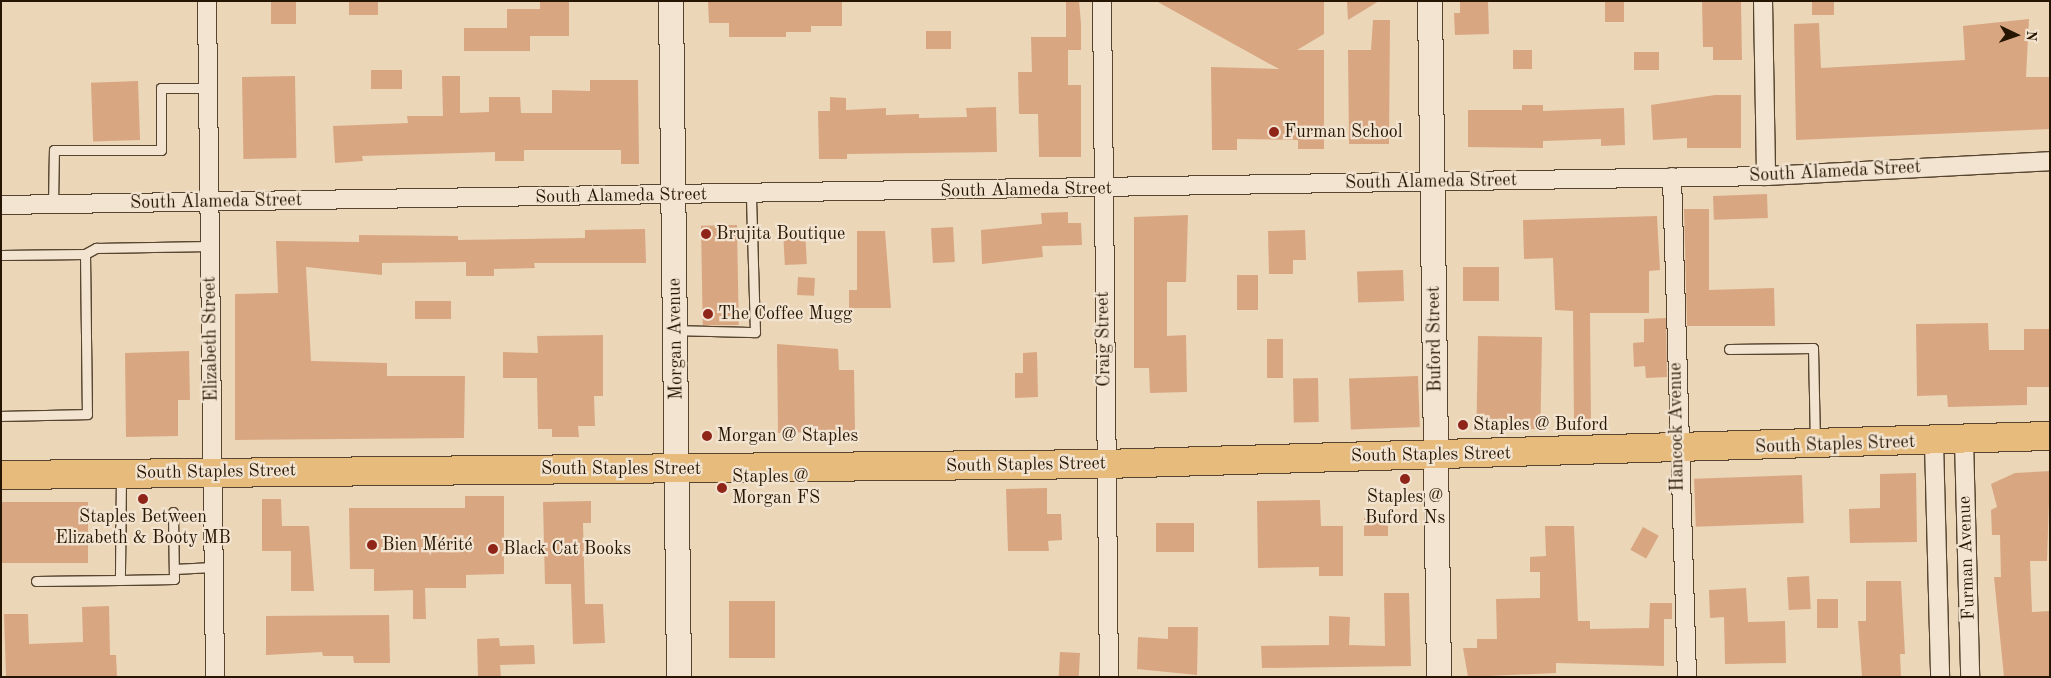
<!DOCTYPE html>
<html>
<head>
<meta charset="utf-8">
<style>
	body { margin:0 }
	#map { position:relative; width:2051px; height:678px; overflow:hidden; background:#ebd6b8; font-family:"Old Standard TT",serif }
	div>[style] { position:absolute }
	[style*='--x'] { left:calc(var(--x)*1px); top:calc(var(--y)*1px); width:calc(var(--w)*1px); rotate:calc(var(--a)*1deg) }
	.building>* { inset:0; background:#d9a682; transform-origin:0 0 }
	.roads { filter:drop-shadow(1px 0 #57452f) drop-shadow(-1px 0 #57452f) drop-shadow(0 1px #57452f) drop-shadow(0 -1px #57452f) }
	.lane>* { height:9px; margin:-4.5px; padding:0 4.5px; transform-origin:4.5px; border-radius:4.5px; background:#f2e4d1 }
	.street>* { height:18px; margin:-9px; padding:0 9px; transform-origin:9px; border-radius:9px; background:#f2e4d1 }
	.secondary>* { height:24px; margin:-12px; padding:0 12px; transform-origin:12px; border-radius:12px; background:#f2e4d1 }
	.primary>* { height:28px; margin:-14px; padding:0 14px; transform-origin:14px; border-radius:14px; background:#e6bb7c }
	.dots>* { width:14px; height:14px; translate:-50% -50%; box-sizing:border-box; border:2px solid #f2e4d1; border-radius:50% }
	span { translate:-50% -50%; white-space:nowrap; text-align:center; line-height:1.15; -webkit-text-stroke:4.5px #f2e4d1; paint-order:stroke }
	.poi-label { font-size:18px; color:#261501 }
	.left { translate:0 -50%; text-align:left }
	.street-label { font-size:18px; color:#261501 }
	.frame { position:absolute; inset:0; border:2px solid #261501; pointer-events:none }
	.north { position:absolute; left:1991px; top:10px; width:50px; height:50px; -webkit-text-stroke:4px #f2e4d1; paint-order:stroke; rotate:93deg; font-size:14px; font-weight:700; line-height:20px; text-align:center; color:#261501 }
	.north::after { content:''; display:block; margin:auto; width:18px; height:22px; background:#261501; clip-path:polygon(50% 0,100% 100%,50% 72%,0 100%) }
</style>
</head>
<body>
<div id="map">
	<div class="building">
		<div style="left:271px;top:1px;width:25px;height:23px"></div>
		<div style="left:349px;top:1px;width:29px;height:14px"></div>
		<div style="clip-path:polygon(540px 1px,569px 1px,569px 36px,530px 36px,530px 51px,464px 51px,464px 28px,507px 28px,507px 9px,540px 9px)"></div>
		<div style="clip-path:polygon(708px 1px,842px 1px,842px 26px,811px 26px,811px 32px,786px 32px,786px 37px,729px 37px,729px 23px,709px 23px)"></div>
		<div style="clip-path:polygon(1066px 1px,1079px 1px,1081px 24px,1081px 50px,1068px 50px,1068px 85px,1081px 85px,1081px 157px,1039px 157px,1038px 114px,1019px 114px,1018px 72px,1032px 72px,1031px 37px,1066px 37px)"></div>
		<div style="clip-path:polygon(1156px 1px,1324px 1px,1324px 34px,1297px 50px,1324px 50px,1324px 149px,1298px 149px,1298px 140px,1237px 139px,1237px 150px,1212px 150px,1211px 67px,1279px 69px)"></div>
		<div style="clip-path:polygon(1347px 1px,1379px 1px,1348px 20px)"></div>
		<div style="clip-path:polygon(1460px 1px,1488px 1px,1489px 34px,1455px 35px,1454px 13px,1460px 13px)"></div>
		<div style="left:1605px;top:1px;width:19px;height:21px"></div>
		<div style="clip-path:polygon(1702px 1px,1741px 1px,1742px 60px,1713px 60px,1713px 47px,1703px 47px)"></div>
		<div style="left:1812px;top:1px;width:22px;height:14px"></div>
		<div style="clip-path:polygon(2029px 19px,2026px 77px,2050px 77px,2050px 129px,1796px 140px,1794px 24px,1819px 23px,1821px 68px,1965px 60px,1963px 26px)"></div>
		<div style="clip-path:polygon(1373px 20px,1390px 20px,1389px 144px,1349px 144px,1348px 50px,1371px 50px)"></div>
		<div style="left:951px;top:31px;width:18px;height:25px;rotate:90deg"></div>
		<div style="left:1513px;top:50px;width:19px;height:19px"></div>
		<div style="left:1634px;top:52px;width:25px;height:18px"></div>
		<div style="left:371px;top:70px;width:31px;height:19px"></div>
		<div style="left:295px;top:76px;width:82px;height:53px;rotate:89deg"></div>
		<div style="clip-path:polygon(442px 76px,460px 76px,460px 113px,489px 112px,489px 97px,520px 97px,521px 113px,552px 113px,552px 90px,590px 91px,590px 80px,638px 80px,639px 164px,621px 164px,621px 150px,524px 150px,524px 161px,495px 161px,495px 152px,362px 156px,363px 161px,335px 163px,333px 126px,408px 123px,407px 116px,443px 116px)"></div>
		<div style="left:138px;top:81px;width:59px;height:47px;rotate:88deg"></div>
		<div style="clip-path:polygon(1715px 95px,1741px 95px,1741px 148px,1687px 148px,1687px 138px,1653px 140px,1651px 105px)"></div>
		<div style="clip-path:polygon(830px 97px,846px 98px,846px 110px,886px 108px,886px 115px,919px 114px,919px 118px,967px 117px,966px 108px,996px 107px,997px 152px,847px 154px,847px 159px,819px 159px,818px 111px,830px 111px)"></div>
		<div style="clip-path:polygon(1522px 105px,1543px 105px,1543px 111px,1624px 108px,1625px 145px,1601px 146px,1601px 139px,1543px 141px,1543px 148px,1468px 147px,1468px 110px,1522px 110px)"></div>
		<div style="left:1767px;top:194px;width:24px;height:54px;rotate:88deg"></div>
		<div style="clip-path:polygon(1684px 209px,1709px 209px,1709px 290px,1774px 288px,1775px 326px,1687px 326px)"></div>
		<div style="clip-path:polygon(1068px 212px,1068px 223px,1081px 223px,1082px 245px,1042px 246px,1043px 257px,982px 264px,981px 230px,1042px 224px,1041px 213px)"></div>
		<div style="clip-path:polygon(1188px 215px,1186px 282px,1167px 282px,1167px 336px,1186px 335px,1187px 392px,1150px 393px,1149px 368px,1134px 368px,1134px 217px)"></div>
		<div style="clip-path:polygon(1657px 216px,1660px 270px,1649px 271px,1649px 313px,1590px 313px,1591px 423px,1574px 423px,1573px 311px,1555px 310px,1553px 258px,1524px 259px,1523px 220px)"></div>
		<div style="left:737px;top:225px;width:100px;height:36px;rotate:89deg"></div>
		<div style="left:953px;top:227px;width:35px;height:22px;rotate:87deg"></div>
		<div style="clip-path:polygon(645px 229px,646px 263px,534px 263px,535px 268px,494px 269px,494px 276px,466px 276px,466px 262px,382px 263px,382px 275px,306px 267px,311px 361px,387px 363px,387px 376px,465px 376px,464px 438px,235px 440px,235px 294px,278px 293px,276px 241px,359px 242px,359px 235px,458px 236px,458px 240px,585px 238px,585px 230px)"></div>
		<div style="left:805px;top:229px;width:35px;height:22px;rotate:87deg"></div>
		<div style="clip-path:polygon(1305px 230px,1306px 260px,1293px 260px,1293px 274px,1269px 274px,1268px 231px)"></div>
		<div style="clip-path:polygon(857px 231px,885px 231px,891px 308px,849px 308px,849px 290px,857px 290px)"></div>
		<div style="left:1463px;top:267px;width:36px;height:34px"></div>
		<div style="left:1403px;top:270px;width:31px;height:46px;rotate:88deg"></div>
		<div style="left:1237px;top:275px;width:21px;height:35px"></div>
		<div style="left:798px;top:277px;width:17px;height:18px;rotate:3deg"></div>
		<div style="left:451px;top:301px;width:18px;height:36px;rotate:90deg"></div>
		<div style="clip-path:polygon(1666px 318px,1667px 377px,1646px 378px,1645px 366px,1634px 367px,1633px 343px,1644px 342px,1644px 319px)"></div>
		<div style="clip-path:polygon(1988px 323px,1989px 350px,2024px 350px,2024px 329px,2050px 329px,2050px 387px,2027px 387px,2027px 405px,1948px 407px,1947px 395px,1917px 396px,1916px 324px)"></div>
		<div style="clip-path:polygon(603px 335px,603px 396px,594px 396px,595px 426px,578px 426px,579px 437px,552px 437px,552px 429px,538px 429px,537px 378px,503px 378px,503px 352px,538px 353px,537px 336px)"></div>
		<div style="left:1478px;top:336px;width:64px;height:92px;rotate:1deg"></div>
		<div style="left:1267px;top:339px;width:16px;height:39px"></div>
		<div style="clip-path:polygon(777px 344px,838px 349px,839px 370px,854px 370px,855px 431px,778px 433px)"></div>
		<div style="clip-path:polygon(189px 351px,190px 400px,178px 400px,178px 436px,126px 437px,125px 353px)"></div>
		<div style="clip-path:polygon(1037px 352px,1038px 397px,1015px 398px,1015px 373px,1023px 373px,1023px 353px)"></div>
		<div style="left:1418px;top:376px;width:51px;height:69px;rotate:88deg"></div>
		<div style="left:1318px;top:378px;width:44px;height:25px;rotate:89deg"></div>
		<div style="clip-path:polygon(2050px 471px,2047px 561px,2030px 561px,2032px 612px,2050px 611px,2050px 677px,2004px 677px,1994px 577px,2001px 577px,2000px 535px,1992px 535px,1991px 510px,1997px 507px,1991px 484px,2015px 473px)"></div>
		<div style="clip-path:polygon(1916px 473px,1917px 542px,1850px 543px,1849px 509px,1880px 508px,1880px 474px)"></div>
		<div style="left:1802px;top:475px;width:48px;height:108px;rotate:88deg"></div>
		<div style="clip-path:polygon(1047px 488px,1047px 514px,1061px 514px,1062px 540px,1048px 541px,1049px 551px,1008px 551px,1006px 489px)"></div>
		<div style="clip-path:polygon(465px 496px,504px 496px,504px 574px,466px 575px,466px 588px,425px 588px,426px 619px,413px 619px,413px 590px,374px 591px,374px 569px,350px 569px,349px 508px,465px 508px)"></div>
		<div style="clip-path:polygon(262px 499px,281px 499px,282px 526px,309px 526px,314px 591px,291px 591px,291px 551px,262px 551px)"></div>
		<div style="clip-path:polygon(1320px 500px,1321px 526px,1343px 526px,1343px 576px,1319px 576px,1319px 567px,1258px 568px,1257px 501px)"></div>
		<div style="clip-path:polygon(591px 501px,591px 523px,583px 523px,585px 604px,603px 604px,605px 643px,573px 644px,571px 584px,545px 584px,543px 502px)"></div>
		<div style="left:88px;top:502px;width:61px;height:87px;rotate:90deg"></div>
		<div style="left:1388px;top:518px;width:18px;height:24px;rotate:90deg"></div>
		<div style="left:1194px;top:523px;width:29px;height:38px;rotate:90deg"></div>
		<div style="clip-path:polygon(1545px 526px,1574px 526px,1578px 621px,1590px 621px,1590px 629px,1649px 628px,1650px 603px,1672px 603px,1672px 619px,1664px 619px,1664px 666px,1556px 663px,1556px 673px,1468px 677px,1463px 648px,1477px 648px,1477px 639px,1497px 639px,1496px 599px,1540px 598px,1540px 572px,1530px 572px,1530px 557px,1546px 556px)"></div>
		<div style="left:1643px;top:527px;width:18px;height:26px;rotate:29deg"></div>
		<div style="left:1809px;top:576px;width:33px;height:22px;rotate:87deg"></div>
		<div style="clip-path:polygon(1866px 581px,1901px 581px,1905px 654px,1900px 654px,1901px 677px,1862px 677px,1858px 621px,1866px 621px)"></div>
		<div style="clip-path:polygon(1746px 588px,1748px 622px,1785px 621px,1786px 663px,1725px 664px,1724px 617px,1710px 618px,1709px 590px)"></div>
		<div style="clip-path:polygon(1384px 593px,1409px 593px,1411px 666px,1262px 668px,1261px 646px,1329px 645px,1329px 616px,1350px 617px,1349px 645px,1385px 646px)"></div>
		<div style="left:1817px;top:599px;width:21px;height:29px"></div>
		<div style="left:729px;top:601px;width:46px;height:57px"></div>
		<div style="clip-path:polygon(109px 606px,110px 655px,116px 655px,117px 677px,6px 677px,4px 614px,28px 614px,29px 644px,83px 642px,82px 607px)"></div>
		<div style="clip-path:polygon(389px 615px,390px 663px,354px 663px,353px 656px,323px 656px,322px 652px,266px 655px,266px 616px)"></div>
		<div style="clip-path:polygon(1168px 627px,1198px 627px,1197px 675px,1137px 669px,1138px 637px,1168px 639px)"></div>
		<div style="clip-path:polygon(499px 638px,500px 646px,534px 645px,535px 664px,500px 665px,501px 677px,478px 677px,477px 639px)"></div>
		<div style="left:1060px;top:652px;width:20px;height:25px;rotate:3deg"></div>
	</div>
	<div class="roads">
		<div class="lane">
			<div style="--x:53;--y:205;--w:55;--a:-89"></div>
			<div style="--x:54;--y:150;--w:107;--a:0"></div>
			<div style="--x:161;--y:150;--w:62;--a:-90"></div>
			<div style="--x:161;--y:88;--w:47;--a:0"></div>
			<div style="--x:85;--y:254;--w:13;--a:-29"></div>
			<div style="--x:96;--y:248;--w:114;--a:-1"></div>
			<div style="--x:1;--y:255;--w:84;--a:-0.7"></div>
			<div style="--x:85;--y:254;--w:160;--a:89.3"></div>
			<div style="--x:87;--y:414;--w:86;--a:178.7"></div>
			<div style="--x:676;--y:330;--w:79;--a:1.5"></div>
			<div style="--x:755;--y:332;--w:138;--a:-91.7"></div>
			<div style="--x:1729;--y:349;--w:84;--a:-0.7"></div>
			<div style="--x:1813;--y:348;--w:92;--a:88.8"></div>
			<div style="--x:121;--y:476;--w:104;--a:90.6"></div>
			<div style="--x:120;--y:580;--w:54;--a:-1.1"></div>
			<div style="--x:174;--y:579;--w:67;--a:-90.9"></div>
			<div style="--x:174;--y:569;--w:39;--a:-3"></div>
			<div style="--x:36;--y:581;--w:84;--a:-0.7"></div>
		</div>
		<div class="street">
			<div style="--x:207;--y:1;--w:676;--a:89.32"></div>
			<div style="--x:1102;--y:1;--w:676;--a:89.41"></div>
			<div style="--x:1763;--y:1;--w:175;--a:89"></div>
			<div style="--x:1672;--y:177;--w:500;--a:88.28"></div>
			<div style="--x:1;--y:205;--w:1765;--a:-0.94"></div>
			<div style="--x:1766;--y:176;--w:284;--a:-3"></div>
			<div style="--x:1964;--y:440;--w:237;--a:88.5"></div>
			<div style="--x:1934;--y:442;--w:235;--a:88.5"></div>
		</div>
		<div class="secondary">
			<div style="--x:671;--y:1;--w:676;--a:89.32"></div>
			<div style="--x:1430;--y:1;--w:676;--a:89.24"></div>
		</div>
		<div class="primary">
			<div style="--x:1;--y:475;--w:1104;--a:-0.57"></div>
			<div style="--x:1105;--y:464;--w:945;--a:-1.7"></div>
		</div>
	</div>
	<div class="dots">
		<div style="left:1274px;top:132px;background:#8f2418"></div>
		<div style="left:706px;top:234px;background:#8f2418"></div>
		<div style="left:708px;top:314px;background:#8f2418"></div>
		<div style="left:1463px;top:425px;background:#8f2418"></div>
		<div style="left:707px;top:436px;background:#8f2418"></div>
		<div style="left:1405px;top:479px;background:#8f2418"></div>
		<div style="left:722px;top:488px;background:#8f2418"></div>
		<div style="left:143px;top:499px;background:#8f2418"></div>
		<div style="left:372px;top:545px;background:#8f2418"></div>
		<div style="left:493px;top:549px;background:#8f2418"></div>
	</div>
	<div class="poi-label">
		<span class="left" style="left:1284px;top:132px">Furman School</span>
		<span class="left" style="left:716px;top:234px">Brujita Boutique</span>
		<span class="left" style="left:718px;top:314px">The Coffee Mugg</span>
		<span class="left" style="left:1473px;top:425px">Staples @ Buford</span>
		<span class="left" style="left:717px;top:436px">Morgan @ Staples</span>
		<span class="left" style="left:732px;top:488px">Staples @<br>Morgan FS</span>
		<span style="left:1405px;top:508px">Staples @<br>Buford Ns</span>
		<span style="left:143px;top:528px">Staples Between<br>Elizabeth &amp; Booty MB</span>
		<span class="left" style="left:382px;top:545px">Bien Mérité</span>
		<span class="left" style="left:503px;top:549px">Black Cat Books</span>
	</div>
	<div class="street-label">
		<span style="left:1835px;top:172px;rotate:-3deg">South Alameda Street</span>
		<span style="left:1431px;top:182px;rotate:-1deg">South Alameda Street</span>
		<span style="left:1026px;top:190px;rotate:-1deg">South Alameda Street</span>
		<span style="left:621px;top:196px;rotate:-1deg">South Alameda Street</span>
		<span style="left:216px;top:202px;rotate:-1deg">South Alameda Street</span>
		<span style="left:211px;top:339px;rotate:-91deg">Elizabeth Street</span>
		<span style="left:676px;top:339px;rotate:-91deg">Morgan Avenue</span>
		<span style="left:1104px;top:339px;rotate:-91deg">Craig Street</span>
		<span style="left:1435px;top:339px;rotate:-91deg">Buford Street</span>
		<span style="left:1677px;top:427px;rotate:-91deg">Hancock Avenue</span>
		<span style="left:1835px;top:445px;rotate:-2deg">South Staples Street</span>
		<span style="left:1431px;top:455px;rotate:-1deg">South Staples Street</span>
		<span style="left:1026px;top:465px;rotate:-1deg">South Staples Street</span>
		<span style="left:621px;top:469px">South Staples Street</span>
		<span style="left:216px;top:472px;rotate:-1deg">South Staples Street</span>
		<span style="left:1967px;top:558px;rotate:-92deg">Furman Avenue</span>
	</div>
	<div class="frame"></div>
	<div class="north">N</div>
</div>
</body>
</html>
